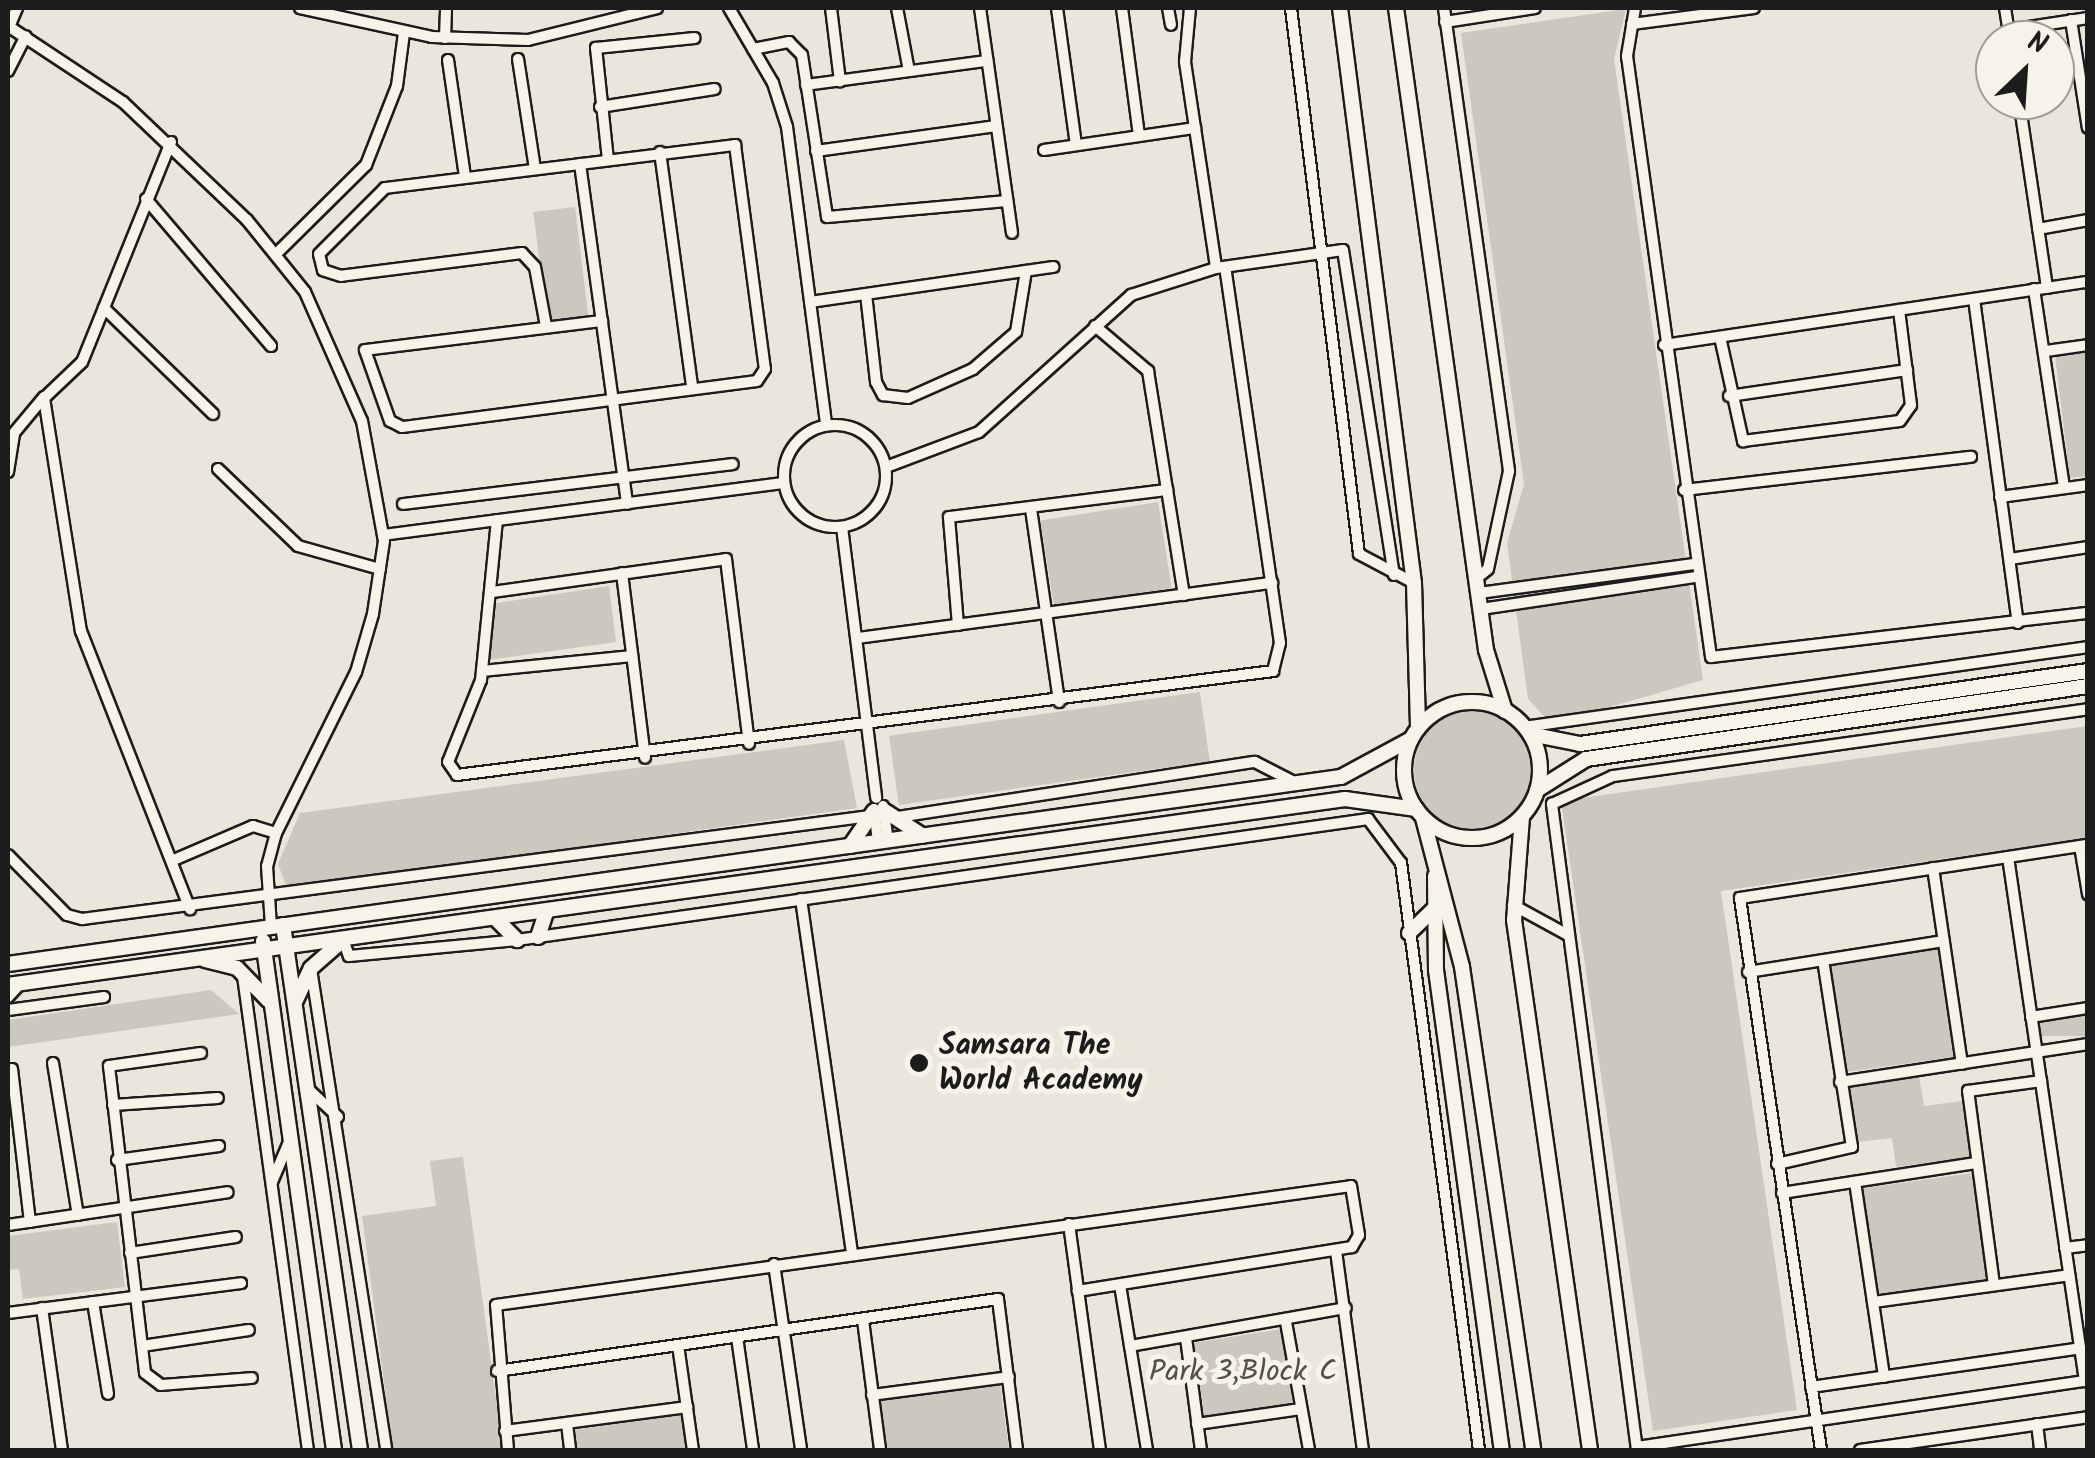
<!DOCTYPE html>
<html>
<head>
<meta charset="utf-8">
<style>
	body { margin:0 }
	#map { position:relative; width:2095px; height:1458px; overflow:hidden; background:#eae6dc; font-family:Kalam,sans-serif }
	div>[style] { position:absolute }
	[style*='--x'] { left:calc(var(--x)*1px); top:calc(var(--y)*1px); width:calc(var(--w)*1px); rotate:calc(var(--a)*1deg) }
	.green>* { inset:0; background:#ccc8c0; transform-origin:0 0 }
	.round { border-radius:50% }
	.roads { filter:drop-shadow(2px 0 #1c1c1c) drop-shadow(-2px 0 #1c1c1c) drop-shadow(0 2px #1c1c1c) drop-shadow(0 -2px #1c1c1c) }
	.street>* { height:10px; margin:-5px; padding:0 5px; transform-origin:5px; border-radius:5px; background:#f7f3e8 }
	.street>.ring { margin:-5px; padding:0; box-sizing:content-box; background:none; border:10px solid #f7f3e8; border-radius:50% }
	.secondary>* { height:14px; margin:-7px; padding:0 7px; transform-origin:7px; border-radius:7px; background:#f7f3e8 }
	.secondary>.ring { margin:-7px; padding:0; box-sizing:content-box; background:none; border:14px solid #f7f3e8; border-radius:50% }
	.dots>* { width:28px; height:28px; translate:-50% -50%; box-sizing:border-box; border:5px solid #f7f3e8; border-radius:50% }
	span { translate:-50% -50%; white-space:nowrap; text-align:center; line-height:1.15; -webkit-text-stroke:10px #f7f3e8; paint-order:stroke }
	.poi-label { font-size:30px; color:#1c1c1c; font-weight:700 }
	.left { translate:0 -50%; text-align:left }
	.park-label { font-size:30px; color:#51504d }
	.frame { position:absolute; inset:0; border:10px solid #1c1c1c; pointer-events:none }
	.north { position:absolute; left:1975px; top:20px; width:100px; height:100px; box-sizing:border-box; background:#f7f3e8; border:2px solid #9f9d96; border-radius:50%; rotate:25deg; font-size:28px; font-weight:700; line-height:40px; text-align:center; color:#1c1c1c }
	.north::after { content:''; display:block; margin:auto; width:35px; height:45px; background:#1c1c1c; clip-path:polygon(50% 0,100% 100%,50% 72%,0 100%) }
</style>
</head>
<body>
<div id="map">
	<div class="green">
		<div style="clip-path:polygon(1626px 9px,1614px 59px,1703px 680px,1551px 724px,1528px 699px,1507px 543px,1524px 484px,1461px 33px)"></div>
		<div style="left:575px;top:207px;width:112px;height:42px;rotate:83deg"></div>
		<div style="clip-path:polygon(2087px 351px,2087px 476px,2070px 478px,2055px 356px)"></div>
		<div style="left:1158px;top:502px;width:87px;height:119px;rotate:81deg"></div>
		<div style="clip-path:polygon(609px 586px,616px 642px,489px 660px,496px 603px)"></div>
		<div style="left:1200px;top:692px;width:70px;height:314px;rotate:82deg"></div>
		<div class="round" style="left:1414px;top:711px;width:118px;height:118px"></div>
		<div style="clip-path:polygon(2087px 726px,2087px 838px,1721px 891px,1797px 1410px,1653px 1431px,1561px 801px)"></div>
		<div style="clip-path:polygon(844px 740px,857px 808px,287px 888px,278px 864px,300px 813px)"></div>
		<div style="left:1938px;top:949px;width:109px;height:108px;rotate:82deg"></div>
		<div style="clip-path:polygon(211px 990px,239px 1014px,8px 1047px,8px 1020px)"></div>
		<div style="left:2087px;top:1013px;width:23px;height:47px;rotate:90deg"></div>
		<div style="clip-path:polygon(1919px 1076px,1924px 1106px,1962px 1101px,1970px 1157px,1896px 1167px,1892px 1138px,1856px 1142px,1848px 1086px)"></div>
		<div style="clip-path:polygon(463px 1157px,503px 1450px,393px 1450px,362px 1216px,436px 1206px,430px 1161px)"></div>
		<div style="left:1972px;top:1173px;width:111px;height:111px;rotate:82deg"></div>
		<div style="clip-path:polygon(117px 1222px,125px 1287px,23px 1299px,19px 1269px,8px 1270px,8px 1236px)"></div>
		<div style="left:1281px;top:1329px;width:75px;height:89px;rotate:81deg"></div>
		<div style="clip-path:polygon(1000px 1384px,1009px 1450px,885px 1450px,878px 1400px)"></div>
		<div style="clip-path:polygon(682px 1415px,687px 1450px,576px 1450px,573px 1430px)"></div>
	</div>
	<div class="roads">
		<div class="street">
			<div style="--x:300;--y:8;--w:135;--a:12.4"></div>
			<div style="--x:432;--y:37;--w:96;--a:1.8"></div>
			<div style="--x:528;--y:40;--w:133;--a:-13.9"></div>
			<div style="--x:729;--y:8;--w:87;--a:59.6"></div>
			<div style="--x:773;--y:83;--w:46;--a:72.3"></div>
			<div style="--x:787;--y:127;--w:301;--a:82.5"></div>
			<div style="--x:831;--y:8;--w:74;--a:83"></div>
			<div style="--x:897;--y:8;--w:64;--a:79.2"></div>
			<div style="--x:980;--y:8;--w:227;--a:81.9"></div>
			<div style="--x:1057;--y:8;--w:138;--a:82.1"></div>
			<div style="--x:1122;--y:8;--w:129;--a:82.4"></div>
			<div style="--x:1168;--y:8;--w:17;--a:80"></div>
			<div style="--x:1190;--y:8;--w:54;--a:95.3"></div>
			<div style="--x:1185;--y:62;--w:208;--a:81.4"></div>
			<div style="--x:1291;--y:8;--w:550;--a:82.9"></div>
			<div style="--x:1359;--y:554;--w:62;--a:27.8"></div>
			<div style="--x:1444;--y:8;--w:468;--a:82"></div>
			<div style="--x:1509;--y:471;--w:100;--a:102.1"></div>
			<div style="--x:1488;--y:569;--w:13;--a:141"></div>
			<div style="--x:1635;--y:8;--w:49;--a:99.5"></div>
			<div style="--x:1627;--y:56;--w:607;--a:82.04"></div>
			<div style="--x:1711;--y:657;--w:380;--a:-6.7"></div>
			<div style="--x:2005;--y:8;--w:32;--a:81"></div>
			<div style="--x:2071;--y:20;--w:109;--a:81.1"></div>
			<div style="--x:1445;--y:22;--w:91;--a:-8.8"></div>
			<div style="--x:1632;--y:24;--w:123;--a:-7.5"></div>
			<div style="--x:8;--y:26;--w:138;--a:33.5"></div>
			<div style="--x:123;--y:102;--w:171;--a:43.6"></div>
			<div style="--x:247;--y:220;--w:92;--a:51.1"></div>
			<div style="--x:305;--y:292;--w:141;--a:66.2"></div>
			<div style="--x:362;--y:421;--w:122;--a:79.6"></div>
			<div style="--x:384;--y:541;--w:74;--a:98.6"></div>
			<div style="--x:373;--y:614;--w:60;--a:106.3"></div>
			<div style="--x:356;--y:672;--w:180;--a:116.4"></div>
			<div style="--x:276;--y:833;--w:34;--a:105"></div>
			<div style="--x:267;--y:866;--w:61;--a:86.2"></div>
			<div style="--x:9;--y:27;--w:21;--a:-67"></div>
			<div style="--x:2009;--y:30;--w:80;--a:-8.6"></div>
			<div style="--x:445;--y:38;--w:30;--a:-88"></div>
			<div style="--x:753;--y:49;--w:37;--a:-11"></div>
			<div style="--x:789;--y:42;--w:18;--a:45"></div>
			<div style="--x:802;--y:55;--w:164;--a:81.2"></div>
			<div style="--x:827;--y:217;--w:181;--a:-5.1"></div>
			<div style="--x:518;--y:59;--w:111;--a:81.2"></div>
			<div style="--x:448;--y:60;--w:118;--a:81.7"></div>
			<div style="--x:8;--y:71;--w:39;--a:-63"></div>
			<div style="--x:806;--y:85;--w:183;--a:-7.6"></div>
			<div style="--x:2019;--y:100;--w:190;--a:81.5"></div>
			<div style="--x:600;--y:107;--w:116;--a:-8.9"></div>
			<div style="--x:171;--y:142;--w:237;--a:112"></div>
			<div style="--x:82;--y:362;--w:52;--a:136.5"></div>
			<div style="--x:44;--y:398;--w:236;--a:81"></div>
			<div style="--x:81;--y:631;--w:299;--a:68.6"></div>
			<div style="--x:1044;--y:150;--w:153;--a:-8.3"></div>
			<div style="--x:816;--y:151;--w:182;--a:-7.9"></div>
			<div style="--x:660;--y:152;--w:236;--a:82.2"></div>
			<div style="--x:608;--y:160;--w:113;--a:-96.1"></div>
			<div style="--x:596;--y:48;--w:99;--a:-5.8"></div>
			<div style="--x:580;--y:164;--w:343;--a:82.1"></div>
			<div style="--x:146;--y:199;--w:193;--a:49.6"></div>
			<div style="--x:2038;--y:229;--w:51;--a:-10.2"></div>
			<div style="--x:276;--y:254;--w:127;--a:-44.7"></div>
			<div style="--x:366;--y:165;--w:85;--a:-68.6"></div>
			<div style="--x:397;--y:86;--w:53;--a:-82.5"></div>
			<div style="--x:2034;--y:289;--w:200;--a:81.4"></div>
			<div style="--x:866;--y:294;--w:89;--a:83.5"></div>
			<div style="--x:876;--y:382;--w:15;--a:62"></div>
			<div style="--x:883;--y:395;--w:25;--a:7"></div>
			<div style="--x:908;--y:398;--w:71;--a:-24"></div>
			<div style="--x:973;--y:369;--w:57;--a:-40.7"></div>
			<div style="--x:1016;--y:332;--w:62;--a:-80.7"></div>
			<div style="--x:1974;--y:299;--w:327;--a:82.3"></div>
			<div style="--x:810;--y:302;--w:246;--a:-8.2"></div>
			<div style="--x:104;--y:308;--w:152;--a:44.2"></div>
			<div style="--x:546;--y:326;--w:60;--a:-100.6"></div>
			<div style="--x:535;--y:267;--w:19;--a:-133"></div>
			<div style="--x:522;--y:253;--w:182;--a:172.8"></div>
			<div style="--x:341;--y:276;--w:19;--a:-162"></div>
			<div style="--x:323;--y:270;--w:16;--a:-104"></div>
			<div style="--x:319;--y:254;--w:93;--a:-45"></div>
			<div style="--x:385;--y:188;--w:353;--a:-7"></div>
			<div style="--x:735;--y:145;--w:226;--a:82.4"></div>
			<div style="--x:765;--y:369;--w:14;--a:124"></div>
			<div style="--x:757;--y:381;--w:358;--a:172.6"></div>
			<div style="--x:402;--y:427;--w:13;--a:-153"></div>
			<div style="--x:390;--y:421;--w:75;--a:-109.4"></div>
			<div style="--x:365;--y:350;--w:239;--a:-7"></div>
			<div style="--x:1095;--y:326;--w:70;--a:40.3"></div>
			<div style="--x:1148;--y:371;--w:227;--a:80.9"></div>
			<div style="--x:1720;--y:337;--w:107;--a:77.5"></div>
			<div style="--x:1743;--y:441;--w:158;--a:-7.3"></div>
			<div style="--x:1900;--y:421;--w:19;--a:-55"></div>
			<div style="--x:1911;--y:405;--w:96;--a:-97.2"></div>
			<div style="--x:1664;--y:345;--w:429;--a:-8.5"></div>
			<div style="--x:2046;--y:351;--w:42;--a:-8.1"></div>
			<div style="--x:1729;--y:396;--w:180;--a:-8.3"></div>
			<div class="ring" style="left:784px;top:425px;width:92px;height:92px"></div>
			<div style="--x:886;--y:467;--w:99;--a:-20.6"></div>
			<div style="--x:979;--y:432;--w:205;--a:-42"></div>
			<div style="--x:1131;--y:295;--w:89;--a:-17.6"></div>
			<div style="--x:1216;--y:268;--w:128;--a:-8.1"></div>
			<div style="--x:1343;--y:250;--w:329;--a:81.1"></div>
			<div style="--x:218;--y:469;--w:111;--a:43.9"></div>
			<div style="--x:298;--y:546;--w:85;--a:15.7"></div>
			<div style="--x:8;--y:472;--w:39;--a:-81"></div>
			<div style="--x:14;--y:433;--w:47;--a:-50.2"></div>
			<div style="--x:1684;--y:490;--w:289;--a:-6.6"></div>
			<div style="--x:2000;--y:497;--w:89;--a:-7.8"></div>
			<div style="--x:403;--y:504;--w:332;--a:-6.9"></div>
			<div style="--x:1031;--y:509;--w:195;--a:81.7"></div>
			<div style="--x:497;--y:520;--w:161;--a:95.7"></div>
			<div style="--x:481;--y:680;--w:88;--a:111.9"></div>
			<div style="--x:448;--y:762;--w:16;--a:55"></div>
			<div style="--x:457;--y:775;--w:823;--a:-7.26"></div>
			<div style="--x:1273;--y:671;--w:29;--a:-76"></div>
			<div style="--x:1280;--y:643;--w:380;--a:-98.3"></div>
			<div style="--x:842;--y:527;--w:273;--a:82.8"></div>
			<div style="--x:383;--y:535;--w:404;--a:-7.4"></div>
			<div style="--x:2010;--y:559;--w:79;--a:-8.7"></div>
			<div style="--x:622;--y:573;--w:186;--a:82.9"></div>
			<div style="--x:492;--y:592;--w:236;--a:-8"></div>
			<div style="--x:726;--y:559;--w:186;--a:82.9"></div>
			<div style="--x:1479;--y:593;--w:217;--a:-7.7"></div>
			<div style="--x:1481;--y:609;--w:216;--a:-8.5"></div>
			<div style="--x:958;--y:625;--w:108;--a:-94.8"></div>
			<div style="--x:949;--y:517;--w:220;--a:-7.1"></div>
			<div style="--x:858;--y:638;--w:418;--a:-7.6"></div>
			<div style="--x:482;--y:671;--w:151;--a:-5.7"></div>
			<div style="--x:1524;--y:727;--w:570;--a:-8.07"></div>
			<div style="--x:883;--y:806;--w:35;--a:82"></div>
			<div style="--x:874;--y:809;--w:33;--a:83"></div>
			<div style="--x:898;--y:817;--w:361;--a:-8.8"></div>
			<div style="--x:1255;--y:762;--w:46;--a:27.1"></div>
			<div style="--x:2080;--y:846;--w:49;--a:80.5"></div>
			<div style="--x:8;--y:855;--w:84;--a:45.5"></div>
			<div style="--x:67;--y:915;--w:16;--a:15"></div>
			<div style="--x:82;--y:919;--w:795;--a:-7.45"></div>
			<div style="--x:2008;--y:857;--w:530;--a:81.64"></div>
			<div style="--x:176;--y:859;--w:84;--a:-23.2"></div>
			<div style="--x:253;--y:826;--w:24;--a:17"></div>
			<div style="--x:1933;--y:868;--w:198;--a:81.6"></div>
			<div style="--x:801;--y:899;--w:356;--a:81.8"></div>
			<div style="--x:1513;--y:905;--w:63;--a:28.6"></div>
			<div style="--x:343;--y:939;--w:18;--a:71"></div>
			<div style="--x:349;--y:956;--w:169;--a:-5.4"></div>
			<div style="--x:517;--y:940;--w:860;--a:-8.09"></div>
			<div style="--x:1368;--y:819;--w:55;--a:53.1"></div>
			<div style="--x:1401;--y:863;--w:592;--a:82.43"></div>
			<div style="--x:311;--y:969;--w:487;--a:81.1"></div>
			<div style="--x:1748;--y:972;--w:198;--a:-9"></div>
			<div style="--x:243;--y:976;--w:478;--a:82.2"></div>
			<div style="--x:8;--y:997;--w:19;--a:-47"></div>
			<div style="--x:8;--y:1010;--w:97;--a:-7.7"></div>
			<div style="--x:2031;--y:1017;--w:58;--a:-9"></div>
			<div style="--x:201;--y:1053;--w:93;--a:172"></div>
			<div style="--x:109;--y:1066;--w:309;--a:83.3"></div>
			<div style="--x:145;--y:1373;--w:20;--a:37"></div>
			<div style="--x:161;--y:1385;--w:91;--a:-4.4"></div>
			<div style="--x:53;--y:1063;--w:154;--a:80.7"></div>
			<div style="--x:12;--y:1069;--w:154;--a:83.3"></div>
			<div style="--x:1840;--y:1082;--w:251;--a:-8.7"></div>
			<div style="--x:308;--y:1089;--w:41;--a:43"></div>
			<div style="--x:113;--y:1105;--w:105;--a:-3.8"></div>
			<div style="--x:117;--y:1160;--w:103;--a:-7.8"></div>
			<div style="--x:1777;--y:1164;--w:77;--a:-12.8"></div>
			<div style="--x:1852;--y:1147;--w:189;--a:-98.8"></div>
			<div style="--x:272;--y:1182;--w:43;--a:-67"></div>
			<div style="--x:1855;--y:1182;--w:197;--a:81.5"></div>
			<div style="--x:1782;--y:1193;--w:196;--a:-8.8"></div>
			<div style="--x:1069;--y:1224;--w:228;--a:82.2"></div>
			<div style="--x:8;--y:1225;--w:222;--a:-8.5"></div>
			<div style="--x:2065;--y:1248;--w:23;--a:-7"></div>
			<div style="--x:1336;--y:1251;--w:201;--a:82.3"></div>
			<div style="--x:130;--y:1253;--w:107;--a:-8.6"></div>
			<div style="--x:774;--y:1264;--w:188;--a:81.7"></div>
			<div style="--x:1120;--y:1285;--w:167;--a:80.7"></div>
			<div style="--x:1994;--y:1285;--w:196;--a:-97.6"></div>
			<div style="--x:1968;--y:1091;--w:74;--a:-7.8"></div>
			<div style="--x:93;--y:1302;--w:93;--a:80.7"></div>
			<div style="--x:1873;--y:1302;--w:198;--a:-7.8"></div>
			<div style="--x:42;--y:1308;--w:143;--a:82"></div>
			<div style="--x:8;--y:1313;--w:235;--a:-7.3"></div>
			<div style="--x:863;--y:1320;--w:131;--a:82.5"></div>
			<div style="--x:1286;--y:1322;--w:130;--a:79.8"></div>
			<div style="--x:737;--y:1337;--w:114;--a:81.9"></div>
			<div style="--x:1186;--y:1338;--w:113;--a:82.4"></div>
			<div style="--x:678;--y:1345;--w:106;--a:81.9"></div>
			<div style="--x:142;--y:1346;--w:108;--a:-8.5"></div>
			<div style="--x:1130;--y:1346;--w:219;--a:-10"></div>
			<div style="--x:497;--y:1371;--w:506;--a:-8.18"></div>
			<div style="--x:998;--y:1299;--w:152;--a:82.8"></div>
			<div style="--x:1811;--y:1387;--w:272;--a:-8.2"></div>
			<div style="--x:872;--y:1395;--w:138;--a:-7.5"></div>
			<div style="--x:567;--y:1424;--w:26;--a:83"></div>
			<div style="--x:1197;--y:1424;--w:105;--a:-8.2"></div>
			<div style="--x:2037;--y:1424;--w:26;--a:83"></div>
			<div style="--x:505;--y:1431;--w:184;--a:-7.5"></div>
			<div style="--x:1637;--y:1447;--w:456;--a:-8.4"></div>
			<div style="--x:508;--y:1450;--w:145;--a:-94.7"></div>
			<div style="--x:496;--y:1305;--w:863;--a:-7.92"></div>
			<div style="--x:1351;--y:1186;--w:50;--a:80.7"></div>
			<div style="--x:1359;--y:1235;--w:14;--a:120"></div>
			<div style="--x:1352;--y:1247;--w:278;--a:170.9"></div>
			<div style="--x:1637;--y:1450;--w:652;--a:-97.5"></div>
			<div style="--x:1552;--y:804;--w:67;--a:-24.7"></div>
			<div style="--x:1613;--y:776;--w:480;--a:-8"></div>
			<div style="--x:1821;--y:1450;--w:558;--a:-98.35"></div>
			<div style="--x:1740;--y:898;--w:352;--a:-8.7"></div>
			<div style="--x:1860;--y:1450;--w:230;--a:-8.2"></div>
		</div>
		<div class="secondary">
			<div style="--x:1340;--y:8;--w:580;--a:82.67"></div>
			<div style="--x:1414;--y:583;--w:145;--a:88.4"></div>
			<div style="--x:1396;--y:8;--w:648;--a:82.02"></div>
			<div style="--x:1486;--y:650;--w:64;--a:72.7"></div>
			<div class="ring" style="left:1404px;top:702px;width:122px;height:122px"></div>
			<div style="--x:1530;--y:734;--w:51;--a:11.3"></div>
			<div style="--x:1580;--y:744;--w:513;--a:-8.18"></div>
			<div style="--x:1537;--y:790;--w:58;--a:-32.3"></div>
			<div style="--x:1586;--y:759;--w:507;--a:-8.27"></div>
			<div style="--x:885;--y:811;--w:45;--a:33.3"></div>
			<div style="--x:1522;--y:817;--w:103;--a:94.4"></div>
			<div style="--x:1514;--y:920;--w:535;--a:81.84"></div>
			<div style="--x:1423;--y:818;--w:154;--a:75.3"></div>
			<div style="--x:1462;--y:967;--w:488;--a:81.6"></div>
			<div style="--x:850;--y:846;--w:42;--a:-55.6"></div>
			<div style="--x:1435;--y:876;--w:94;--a:89.4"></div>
			<div style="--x:1436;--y:970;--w:485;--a:82.2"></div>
			<div style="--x:496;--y:919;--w:30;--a:45"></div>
			<div style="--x:283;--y:925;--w:531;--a:81.66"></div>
			<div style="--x:1409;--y:933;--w:36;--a:-44"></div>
			<div style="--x:538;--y:937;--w:25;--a:-72"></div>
			<div style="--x:263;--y:941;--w:514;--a:82.06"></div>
			<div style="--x:205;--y:960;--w:33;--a:14"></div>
			<div style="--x:237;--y:968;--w:45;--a:45.9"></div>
			<div style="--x:8;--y:964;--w:1346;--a:-7.99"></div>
			<div style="--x:1341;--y:777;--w:80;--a:-28.5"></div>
			<div style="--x:8;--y:985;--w:1350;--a:-7.92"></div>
			<div style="--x:1345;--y:799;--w:72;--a:8"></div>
			<div style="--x:296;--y:1000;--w:35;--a:-65"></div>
			<div style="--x:311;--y:968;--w:43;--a:-41.2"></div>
		</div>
	</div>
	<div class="dots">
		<div style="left:919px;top:1063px;background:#1c1c1c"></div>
	</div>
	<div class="poi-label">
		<span class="left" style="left:939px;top:1063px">Samsara The<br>World Academy</span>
	</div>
	<div class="park-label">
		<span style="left:1243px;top:1372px">Park 3,Block C</span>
	</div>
	<div class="frame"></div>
	<div class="north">N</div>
</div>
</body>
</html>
